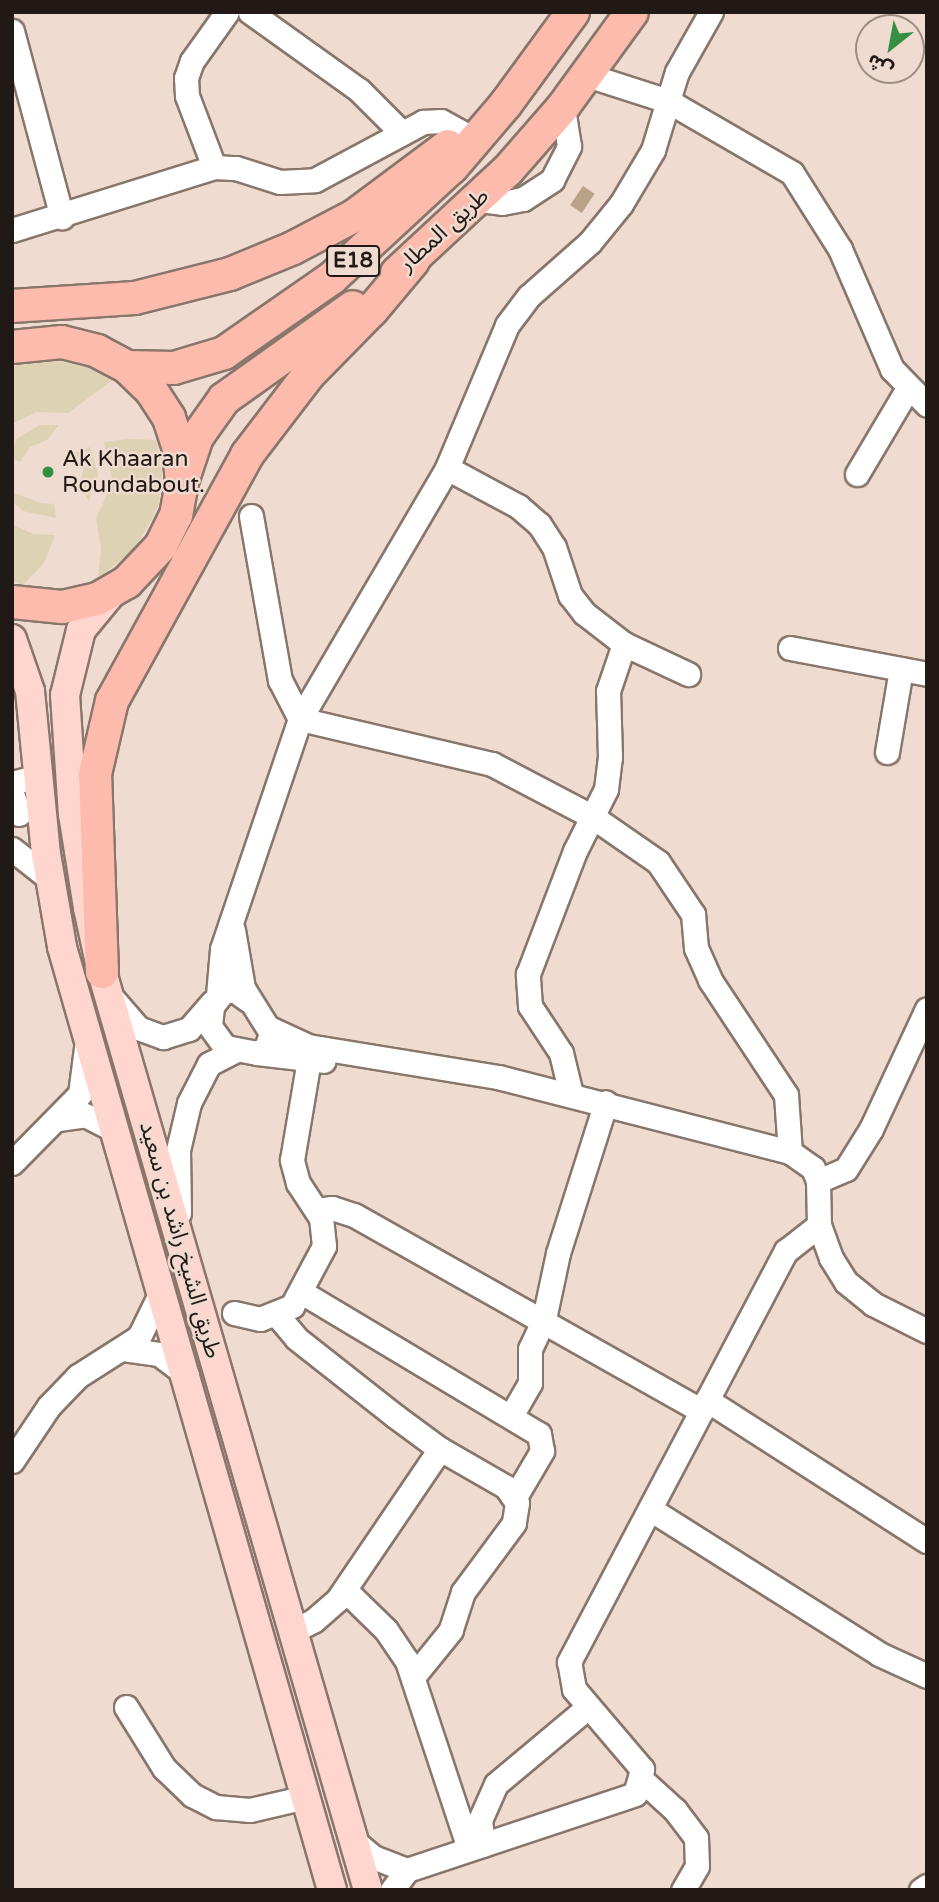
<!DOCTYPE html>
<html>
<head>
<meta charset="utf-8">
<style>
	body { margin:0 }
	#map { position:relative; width:939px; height:1902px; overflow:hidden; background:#f0dbd0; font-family:"Varela Round","Noto Sans Arabic",sans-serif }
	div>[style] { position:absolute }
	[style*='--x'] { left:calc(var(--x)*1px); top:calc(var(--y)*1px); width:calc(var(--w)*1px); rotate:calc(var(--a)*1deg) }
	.green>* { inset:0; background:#ddd2b4 }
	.building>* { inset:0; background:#b9a287; transform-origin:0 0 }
	.roads { filter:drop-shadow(2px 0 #88766b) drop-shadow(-2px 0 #88766b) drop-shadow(0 2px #88766b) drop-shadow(0 -2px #88766b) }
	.minor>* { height:23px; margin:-11.5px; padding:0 11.5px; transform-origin:11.5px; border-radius:11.5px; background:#fff }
	.major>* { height:28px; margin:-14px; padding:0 14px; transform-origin:14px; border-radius:14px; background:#fed6ce }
	.highway>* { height:32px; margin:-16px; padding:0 16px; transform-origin:16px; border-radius:16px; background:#fdbbad }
	.dots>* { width:19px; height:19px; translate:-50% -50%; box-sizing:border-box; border:4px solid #f0dbd0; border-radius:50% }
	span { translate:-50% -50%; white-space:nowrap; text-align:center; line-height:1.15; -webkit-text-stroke:5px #f0dbd0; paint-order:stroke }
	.shield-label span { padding:2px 5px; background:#f0dbd0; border:2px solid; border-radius:5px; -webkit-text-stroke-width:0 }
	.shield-label { font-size:21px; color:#201915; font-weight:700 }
	.street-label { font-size:23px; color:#201915 }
	.poi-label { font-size:23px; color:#201915 }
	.left { translate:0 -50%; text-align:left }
	.frame { position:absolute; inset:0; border:14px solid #201915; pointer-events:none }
	.north { position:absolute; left:855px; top:14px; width:70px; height:70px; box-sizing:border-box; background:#f0dbd0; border:2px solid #9d8d85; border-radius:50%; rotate:211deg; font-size:19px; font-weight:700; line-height:28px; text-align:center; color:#201915 }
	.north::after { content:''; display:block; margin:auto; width:24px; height:32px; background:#339042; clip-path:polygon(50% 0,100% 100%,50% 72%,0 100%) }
</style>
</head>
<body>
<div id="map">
	<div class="green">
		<div style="clip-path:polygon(57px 361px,86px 367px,113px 380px,68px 413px,36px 412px,12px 424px,12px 366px)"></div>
		<div style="clip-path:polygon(40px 425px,59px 425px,47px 440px,30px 447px,20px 462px,12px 458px,16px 439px)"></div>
		<div style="clip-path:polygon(130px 439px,156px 440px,162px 472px,159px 505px,136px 548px,98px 578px,101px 548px,96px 518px,113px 482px,104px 442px)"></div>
		<div style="clip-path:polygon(90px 447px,98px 474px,89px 501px,80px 487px,83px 470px,75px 453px)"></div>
		<div style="clip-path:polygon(12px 492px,40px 503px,54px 504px,56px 518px,23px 511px,12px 501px)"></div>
		<div style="clip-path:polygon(12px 524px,33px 534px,55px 535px,44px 563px,23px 585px,12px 581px)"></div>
	</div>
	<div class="building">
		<div style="left:583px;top:186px;width:14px;height:23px;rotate:34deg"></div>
	</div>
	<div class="roads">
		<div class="minor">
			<div style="--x:250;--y:12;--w:134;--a:35.6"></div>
			<div style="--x:359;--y:90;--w:61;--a:45"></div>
			<div style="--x:12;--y:31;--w:193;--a:75"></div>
			<div style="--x:587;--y:75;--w:85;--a:17.8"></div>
			<div style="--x:668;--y:101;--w:30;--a:-73"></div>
			<div style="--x:677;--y:72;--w:69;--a:-60.5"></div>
			<div style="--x:214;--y:167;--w:76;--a:-110.8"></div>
			<div style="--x:187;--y:96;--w:18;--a:-93"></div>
			<div style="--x:186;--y:78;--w:18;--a:-71"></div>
			<div style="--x:192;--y:61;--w:60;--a:-54.5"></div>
			<div style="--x:479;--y:200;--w:23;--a:7"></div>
			<div style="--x:502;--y:203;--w:21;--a:-11"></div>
			<div style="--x:523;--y:199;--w:35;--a:-33"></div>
			<div style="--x:552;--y:180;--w:38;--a:-63"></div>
			<div style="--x:569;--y:146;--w:39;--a:-99"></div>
			<div style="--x:12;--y:230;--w:212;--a:-17.3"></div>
			<div style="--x:214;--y:167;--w:22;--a:3"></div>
			<div style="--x:236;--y:168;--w:46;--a:17.7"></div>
			<div style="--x:280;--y:182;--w:35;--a:-3"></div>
			<div style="--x:315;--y:180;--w:123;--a:-28.2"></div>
			<div style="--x:423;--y:122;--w:18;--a:-3"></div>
			<div style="--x:441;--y:121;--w:25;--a:29"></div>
			<div style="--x:447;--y:468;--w:81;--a:28.2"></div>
			<div style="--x:518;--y:506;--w:28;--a:41"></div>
			<div style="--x:539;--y:524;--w:27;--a:57"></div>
			<div style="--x:554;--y:547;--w:51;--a:71.6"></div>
			<div style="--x:570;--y:595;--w:23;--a:52"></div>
			<div style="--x:584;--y:613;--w:51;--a:37.8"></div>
			<div style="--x:624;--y:644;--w:71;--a:25.1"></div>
			<div style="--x:857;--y:474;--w:100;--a:-59.3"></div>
			<div style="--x:251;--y:516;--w:167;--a:80"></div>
			<div style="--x:280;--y:680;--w:44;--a:62.9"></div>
			<div style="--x:300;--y:719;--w:197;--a:13.2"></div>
			<div style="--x:492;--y:764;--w:114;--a:27.7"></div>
			<div style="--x:593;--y:817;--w:79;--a:34.7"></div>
			<div style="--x:658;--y:862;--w:63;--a:56.1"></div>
			<div style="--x:693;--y:914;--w:34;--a:85"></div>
			<div style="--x:696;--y:948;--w:35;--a:66"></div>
			<div style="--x:710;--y:980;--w:138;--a:56.5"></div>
			<div style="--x:786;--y:1095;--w:57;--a:86"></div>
			<div style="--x:790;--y:648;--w:139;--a:10.7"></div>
			<div style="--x:887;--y:752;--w:84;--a:-80.4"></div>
			<div style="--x:12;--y:783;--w:28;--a:-15"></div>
			<div style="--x:12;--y:793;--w:22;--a:72"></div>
			<div style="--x:12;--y:849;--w:48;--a:38.3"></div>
			<div style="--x:233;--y:930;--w:59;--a:80.2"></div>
			<div style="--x:243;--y:988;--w:53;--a:58.1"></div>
			<div style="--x:271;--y:1033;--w:16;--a:108"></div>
			<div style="--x:266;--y:1048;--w:10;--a:151"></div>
			<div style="--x:257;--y:1053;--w:33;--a:-169"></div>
			<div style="--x:225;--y:1047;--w:26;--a:-126"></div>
			<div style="--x:210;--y:1026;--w:20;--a:-84"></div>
			<div style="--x:212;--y:1006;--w:18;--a:-52"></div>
			<div style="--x:223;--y:992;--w:11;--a:-10"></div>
			<div style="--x:234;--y:990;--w:17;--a:36"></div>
			<div style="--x:218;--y:995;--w:46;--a:-85"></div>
			<div style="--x:222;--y:949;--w:243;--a:-71.3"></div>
			<div style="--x:300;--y:719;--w:291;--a:-59.6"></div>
			<div style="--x:447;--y:468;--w:155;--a:-67.2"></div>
			<div style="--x:507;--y:325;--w:36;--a:-53"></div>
			<div style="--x:529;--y:296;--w:81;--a:-41.5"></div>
			<div style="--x:590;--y:242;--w:49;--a:-50.8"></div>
			<div style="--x:621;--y:204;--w:63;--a:-59.3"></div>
			<div style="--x:653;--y:150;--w:51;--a:-73"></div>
			<div style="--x:668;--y:101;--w:143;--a:30.1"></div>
			<div style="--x:792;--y:173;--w:90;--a:57.7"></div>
			<div style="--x:840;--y:249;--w:131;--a:66.6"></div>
			<div style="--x:892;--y:369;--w:50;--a:45.8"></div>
			<div style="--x:114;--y:1000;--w:37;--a:49"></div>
			<div style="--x:138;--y:1028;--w:27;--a:20"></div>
			<div style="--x:163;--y:1037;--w:27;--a:-17"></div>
			<div style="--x:189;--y:1029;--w:35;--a:-49"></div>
			<div style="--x:269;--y:1028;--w:43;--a:24.8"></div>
			<div style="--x:308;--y:1046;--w:193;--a:9.3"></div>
			<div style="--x:498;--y:1077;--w:301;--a:14.4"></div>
			<div style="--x:790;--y:1152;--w:28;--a:35"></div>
			<div style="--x:813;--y:1168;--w:14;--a:69"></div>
			<div style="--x:818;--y:1181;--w:44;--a:88.7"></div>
			<div style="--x:819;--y:1225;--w:35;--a:70"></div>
			<div style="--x:831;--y:1258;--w:28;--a:58"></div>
			<div style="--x:846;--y:1282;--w:35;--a:39"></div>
			<div style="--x:873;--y:1304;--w:60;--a:26.6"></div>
			<div style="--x:257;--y:1053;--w:67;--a:6.8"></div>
			<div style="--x:571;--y:1094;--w:42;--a:-103.7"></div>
			<div style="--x:561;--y:1053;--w:56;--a:-123.4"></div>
			<div style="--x:530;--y:1006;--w:32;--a:-94"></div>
			<div style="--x:528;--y:974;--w:132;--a:-69.1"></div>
			<div style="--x:575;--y:851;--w:69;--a:-63.4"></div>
			<div style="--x:606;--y:789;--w:32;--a:-83"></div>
			<div style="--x:610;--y:757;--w:66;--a:-91.7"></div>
			<div style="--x:608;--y:691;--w:50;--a:-71.2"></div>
			<div style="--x:58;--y:1119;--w:27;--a:-8"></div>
			<div style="--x:85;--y:1115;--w:35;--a:27"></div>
			<div style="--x:12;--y:1163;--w:97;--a:-45.4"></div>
			<div style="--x:80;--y:1094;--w:46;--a:-82.6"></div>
			<div style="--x:818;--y:1181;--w:30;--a:-23"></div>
			<div style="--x:846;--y:1169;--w:47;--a:-58"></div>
			<div style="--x:871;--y:1129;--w:132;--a:-65"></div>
			<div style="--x:317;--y:1210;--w:15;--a:-8"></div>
			<div style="--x:332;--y:1208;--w:23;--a:18"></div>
			<div style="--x:354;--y:1215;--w:399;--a:29.4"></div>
			<div style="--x:179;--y:1213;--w:63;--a:-90.9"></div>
			<div style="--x:178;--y:1150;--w:48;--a:-76.8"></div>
			<div style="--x:189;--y:1103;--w:44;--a:-62.9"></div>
			<div style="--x:209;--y:1064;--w:29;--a:-27"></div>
			<div style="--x:303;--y:1293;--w:275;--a:30.9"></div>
			<div style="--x:539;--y:1434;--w:17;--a:80"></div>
			<div style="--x:542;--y:1451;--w:53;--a:120.4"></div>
			<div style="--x:234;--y:1313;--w:27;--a:13"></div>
			<div style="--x:260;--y:1319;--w:35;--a:-22"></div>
			<div style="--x:292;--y:1306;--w:68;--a:-61.9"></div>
			<div style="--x:324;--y:1246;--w:28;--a:-96"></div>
			<div style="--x:321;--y:1218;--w:42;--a:-123.3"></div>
			<div style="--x:298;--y:1183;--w:24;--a:-105"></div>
			<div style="--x:292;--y:1160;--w:101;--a:-80.4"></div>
			<div style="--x:277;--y:1315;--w:30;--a:50"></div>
			<div style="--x:296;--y:1338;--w:126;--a:38.2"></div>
			<div style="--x:395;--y:1416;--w:56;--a:36.3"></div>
			<div style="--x:440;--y:1449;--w:76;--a:29.9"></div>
			<div style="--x:506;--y:1487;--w:19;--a:55"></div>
			<div style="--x:517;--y:1503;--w:20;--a:99"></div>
			<div style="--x:514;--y:1523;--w:86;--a:126.5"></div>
			<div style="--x:463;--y:1592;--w:40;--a:108"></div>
			<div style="--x:451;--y:1630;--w:60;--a:129"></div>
			<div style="--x:123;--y:1349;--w:36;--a:8"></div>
			<div style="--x:159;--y:1354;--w:35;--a:37"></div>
			<div style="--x:707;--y:1400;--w:261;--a:32.7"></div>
			<div style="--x:511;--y:1416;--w:38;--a:-60"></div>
			<div style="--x:530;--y:1383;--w:34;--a:-90"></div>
			<div style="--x:530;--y:1349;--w:33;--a:-65"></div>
			<div style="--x:544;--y:1319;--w:67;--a:-78"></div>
			<div style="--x:558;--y:1253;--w:158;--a:-72.4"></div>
			<div style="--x:12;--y:1461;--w:66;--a:-56.1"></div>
			<div style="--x:49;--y:1406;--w:42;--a:-46"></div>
			<div style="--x:78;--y:1376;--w:72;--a:-32.6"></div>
			<div style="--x:139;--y:1337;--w:52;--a:-63.9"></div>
			<div style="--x:650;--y:1509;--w:271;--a:32.3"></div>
			<div style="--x:879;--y:1654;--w:53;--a:24.6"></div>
			<div style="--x:345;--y:1590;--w:57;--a:44.3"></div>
			<div style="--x:386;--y:1630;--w:37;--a:56"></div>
			<div style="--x:407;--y:1661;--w:198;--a:71.7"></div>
			<div style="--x:293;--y:1631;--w:22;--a:-27"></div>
			<div style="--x:313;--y:1621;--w:33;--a:-41"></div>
			<div style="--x:338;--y:1599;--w:181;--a:-55.8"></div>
			<div style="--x:126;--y:1707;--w:72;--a:58.1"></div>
			<div style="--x:164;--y:1768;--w:39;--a:44"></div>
			<div style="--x:192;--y:1795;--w:27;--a:27"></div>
			<div style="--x:216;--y:1807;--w:34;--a:5"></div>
			<div style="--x:250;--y:1810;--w:57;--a:-13.1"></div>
			<div style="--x:642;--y:1780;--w:45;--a:42.3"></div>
			<div style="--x:675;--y:1810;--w:35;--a:53"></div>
			<div style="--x:696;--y:1838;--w:28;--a:88"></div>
			<div style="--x:697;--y:1866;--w:28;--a:120"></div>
			<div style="--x:354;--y:1841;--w:25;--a:40"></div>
			<div style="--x:373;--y:1857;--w:36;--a:21"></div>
			<div style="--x:483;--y:1845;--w:25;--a:-97"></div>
			<div style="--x:480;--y:1820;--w:39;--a:-66"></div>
			<div style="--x:496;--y:1784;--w:120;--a:-39.9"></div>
			<div style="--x:392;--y:1890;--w:25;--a:-53"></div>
			<div style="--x:407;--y:1870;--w:240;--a:-18.4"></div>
			<div style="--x:635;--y:1794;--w:26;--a:-74"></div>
			<div style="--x:642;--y:1769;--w:105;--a:-130.4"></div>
			<div style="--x:574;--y:1689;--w:27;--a:-100"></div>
			<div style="--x:569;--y:1662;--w:465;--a:-62.2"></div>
			<div style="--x:786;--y:1251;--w:42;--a:-38.2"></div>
			<div style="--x:921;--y:1890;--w:7;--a:-34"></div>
		</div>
		<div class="major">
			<div style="--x:113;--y:591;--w:50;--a:129.4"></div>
			<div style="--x:81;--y:630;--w:67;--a:103.8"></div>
			<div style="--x:65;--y:695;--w:119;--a:86.2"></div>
			<div style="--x:73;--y:814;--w:95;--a:80.9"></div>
			<div style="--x:88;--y:908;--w:66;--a:77.7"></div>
			<div style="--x:102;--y:972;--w:956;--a:73.84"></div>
			<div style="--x:12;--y:639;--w:55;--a:70.9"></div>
			<div style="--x:30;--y:691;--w:164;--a:84.4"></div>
			<div style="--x:46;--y:854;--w:94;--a:80.2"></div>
			<div style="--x:62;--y:947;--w:981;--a:74.02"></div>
		</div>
		<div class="highway">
			<div style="--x:397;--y:273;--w:151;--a:-42.9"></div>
			<div style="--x:508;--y:170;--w:84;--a:-48.9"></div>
			<div style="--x:563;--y:107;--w:117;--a:-54"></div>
			<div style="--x:12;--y:306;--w:123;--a:-3.7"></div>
			<div style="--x:135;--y:298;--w:98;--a:-14.2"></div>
			<div style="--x:230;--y:274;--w:68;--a:-22.4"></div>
			<div style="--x:293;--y:248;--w:69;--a:-27.7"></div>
			<div style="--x:354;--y:216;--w:117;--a:-36.7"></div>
			<div style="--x:12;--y:347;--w:50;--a:-5.7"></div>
			<div style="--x:62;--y:342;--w:36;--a:14"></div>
			<div style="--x:97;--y:351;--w:34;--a:28"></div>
			<div style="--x:127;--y:367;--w:33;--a:44"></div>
			<div style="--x:151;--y:390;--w:33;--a:57"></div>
			<div style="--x:169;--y:418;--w:33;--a:72"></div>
			<div style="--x:179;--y:449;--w:33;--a:85"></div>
			<div style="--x:182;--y:482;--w:34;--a:100"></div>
			<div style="--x:176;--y:515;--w:34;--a:116"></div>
			<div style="--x:161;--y:546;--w:50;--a:133.4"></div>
			<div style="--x:127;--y:582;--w:34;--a:150"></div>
			<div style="--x:97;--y:599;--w:36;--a:167"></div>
			<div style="--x:62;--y:607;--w:50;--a:-174.3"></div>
			<div style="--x:127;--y:367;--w:47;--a:1.2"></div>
			<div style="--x:174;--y:368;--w:52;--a:-16.7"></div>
			<div style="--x:224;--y:353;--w:131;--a:-34.8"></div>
			<div style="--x:332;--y:278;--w:163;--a:-42.8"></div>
			<div style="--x:452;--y:167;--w:82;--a:-49.5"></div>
			<div style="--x:505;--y:105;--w:115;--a:-53.8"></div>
			<div style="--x:182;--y:482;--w:47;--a:-71.6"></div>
			<div style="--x:197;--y:437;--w:47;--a:-54.6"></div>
			<div style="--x:224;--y:399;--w:158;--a:-35.5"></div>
			<div style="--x:102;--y:972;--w:198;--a:-92"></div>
			<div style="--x:95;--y:774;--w:75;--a:-76.9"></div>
			<div style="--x:112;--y:701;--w:281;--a:-61.2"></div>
			<div style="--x:247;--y:455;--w:102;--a:-52.6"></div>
			<div style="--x:309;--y:374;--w:90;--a:-45.5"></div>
			<div style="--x:372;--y:310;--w:64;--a:-50.1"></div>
		</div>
	</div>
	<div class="dots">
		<div style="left:48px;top:472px;background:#339042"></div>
	</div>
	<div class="shield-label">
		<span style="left:353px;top:261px">E18</span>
	</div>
	<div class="street-label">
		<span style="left:444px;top:230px;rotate:-42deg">طريق المطار</span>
		<span style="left:180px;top:1240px;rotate:74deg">طريق الشيخ راشد بن سعيد</span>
	</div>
	<div class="poi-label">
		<span class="left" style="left:62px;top:472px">Ak Khaaran<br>Roundabout.</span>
	</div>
	<div class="frame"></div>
	<div class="north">ش</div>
</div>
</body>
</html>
